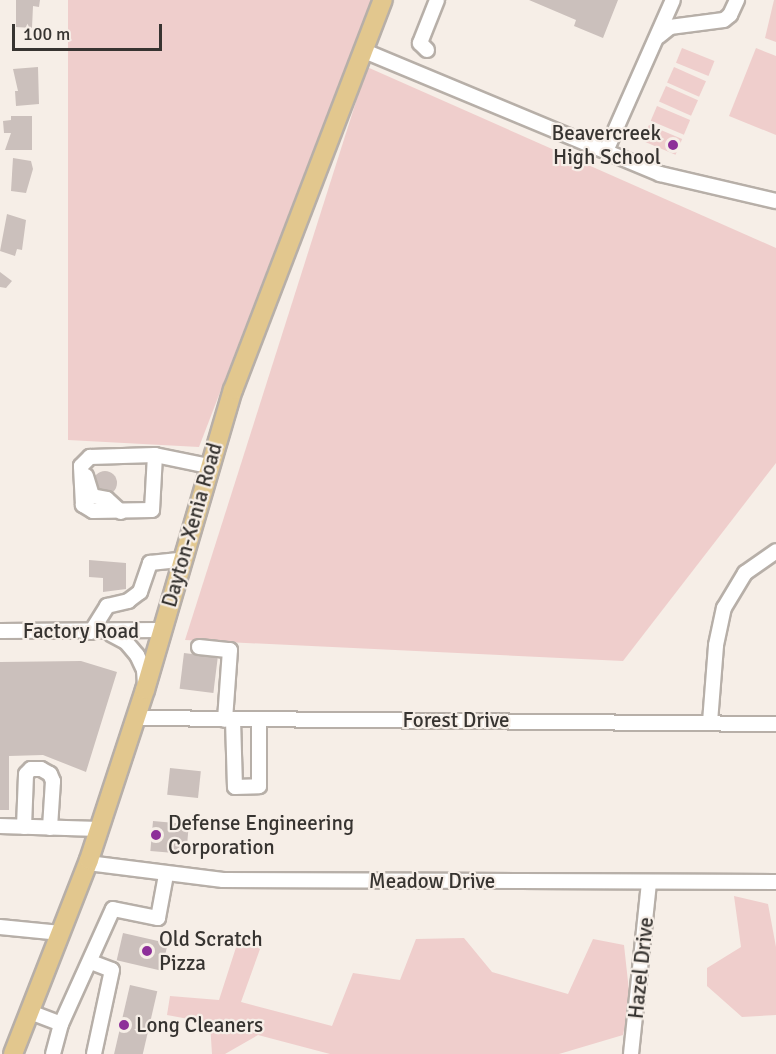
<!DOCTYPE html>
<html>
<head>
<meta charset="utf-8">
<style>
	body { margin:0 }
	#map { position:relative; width:776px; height:1054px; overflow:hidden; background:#f6eee7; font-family:Signika,sans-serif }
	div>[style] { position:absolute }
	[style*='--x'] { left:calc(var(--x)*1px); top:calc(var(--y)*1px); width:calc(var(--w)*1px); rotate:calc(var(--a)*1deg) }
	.green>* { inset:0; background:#efcecc; transform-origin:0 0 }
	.building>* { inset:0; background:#cbc0bc; transform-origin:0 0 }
	.round { border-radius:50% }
	.roads { filter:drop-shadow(2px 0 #b7afa8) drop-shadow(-2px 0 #b7afa8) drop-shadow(0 2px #b7afa8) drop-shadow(0 -2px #b7afa8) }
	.minor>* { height:14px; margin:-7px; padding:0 7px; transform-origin:7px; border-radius:7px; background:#fff }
	.major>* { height:18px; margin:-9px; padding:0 9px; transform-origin:9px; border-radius:9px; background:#e2c78e }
	.dots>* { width:16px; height:16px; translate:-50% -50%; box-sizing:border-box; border:3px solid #f6eee7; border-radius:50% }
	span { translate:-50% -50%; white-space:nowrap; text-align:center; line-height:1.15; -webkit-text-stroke:4.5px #f6eee7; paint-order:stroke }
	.poi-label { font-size:21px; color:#373431 }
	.right { translate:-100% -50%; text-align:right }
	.left { translate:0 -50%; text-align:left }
	.street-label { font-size:21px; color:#373431 }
	.scale { position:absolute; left:12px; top:24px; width:150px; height:27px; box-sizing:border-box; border:3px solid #373431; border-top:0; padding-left:8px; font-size:18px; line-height:21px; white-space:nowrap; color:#373431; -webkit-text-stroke:4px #f6eee7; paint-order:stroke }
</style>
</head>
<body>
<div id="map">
	<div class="green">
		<div style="clip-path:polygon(68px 0,371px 0,199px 447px,68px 440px)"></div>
		<div style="clip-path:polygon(774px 0,776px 0,776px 42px,765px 38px)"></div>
		<div style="left:682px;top:48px;width:35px;height:16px;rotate:22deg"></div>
		<div style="clip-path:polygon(756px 48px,776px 56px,776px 135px,729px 116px)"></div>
		<div style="clip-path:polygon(367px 67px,776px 248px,776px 463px,623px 661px,185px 640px)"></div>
		<div style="left:674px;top:67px;width:35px;height:17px;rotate:24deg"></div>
		<div style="left:666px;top:86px;width:35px;height:17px;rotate:24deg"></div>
		<div style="left:657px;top:106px;width:36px;height:16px;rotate:23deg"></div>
		<div style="left:649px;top:125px;width:36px;height:17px;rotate:23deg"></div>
		<div style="clip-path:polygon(734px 896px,768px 904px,776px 947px,776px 1015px,742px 1017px,707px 986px,707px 968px,741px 947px)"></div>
		<div style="clip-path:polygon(240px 935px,260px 949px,241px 1002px,332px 1026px,353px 973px,400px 980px,416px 939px,464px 938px,492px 972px,568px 994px,593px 939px,624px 945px,630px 1000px,623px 1035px,559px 1054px,330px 1054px,258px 1035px,225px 1054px,212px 1054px,210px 1023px,167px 1015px,170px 996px,219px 1000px)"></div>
	</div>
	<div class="building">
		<div style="clip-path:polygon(16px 0,40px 0,39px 7px,33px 6px,32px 28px,16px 27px)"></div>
		<div style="clip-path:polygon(529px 0,618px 0,603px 38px,574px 26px,576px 20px)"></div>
		<div style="clip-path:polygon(38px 67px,39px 104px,16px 106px,15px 91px,18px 91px,13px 69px)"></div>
		<div style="clip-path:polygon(11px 116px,32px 116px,32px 150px,5px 150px,11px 133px,4px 133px,3px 121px,11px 120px)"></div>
		<div style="clip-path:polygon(13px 158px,31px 161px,33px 169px,26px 193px,11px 191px)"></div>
		<div style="clip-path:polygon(7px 214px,26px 220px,22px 250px,17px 249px,15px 256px,0 251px)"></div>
		<div style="clip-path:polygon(0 272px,12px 281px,6px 288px,0 287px)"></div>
		<div class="round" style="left:93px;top:471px;width:24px;height:24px"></div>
		<div style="clip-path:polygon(89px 560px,126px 563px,126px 589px,103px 592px,103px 578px,89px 577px)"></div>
		<div style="left:184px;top:653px;width:34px;height:36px;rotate:7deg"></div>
		<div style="clip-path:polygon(81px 661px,117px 672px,86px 772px,43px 755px,9px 756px,9px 810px,0 810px,0 662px)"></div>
		<div style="left:170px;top:768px;width:31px;height:27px;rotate:6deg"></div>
		<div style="left:153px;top:821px;width:36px;height:30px;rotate:5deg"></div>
		<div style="left:123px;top:933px;width:46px;height:28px;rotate:13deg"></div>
		<div style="left:130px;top:985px;width:28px;height:71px;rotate:13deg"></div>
	</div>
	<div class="roads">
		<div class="minor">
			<div style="--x:659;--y:36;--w:14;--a:-39"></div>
			<div style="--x:670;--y:27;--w:54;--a:-7.4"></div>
			<div style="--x:724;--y:20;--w:8;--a:-40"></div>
			<div style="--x:730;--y:15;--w:17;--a:-65"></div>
			<div style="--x:362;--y:50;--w:323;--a:22.6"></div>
			<div style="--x:660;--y:174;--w:119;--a:13.1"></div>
			<div style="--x:427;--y:50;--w:10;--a:-135"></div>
			<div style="--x:420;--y:43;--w:46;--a:-68.4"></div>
			<div style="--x:606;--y:151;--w:165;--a:-66.1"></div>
			<div style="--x:155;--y:455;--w:55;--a:93.1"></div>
			<div style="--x:152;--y:510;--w:59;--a:179"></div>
			<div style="--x:93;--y:511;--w:12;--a:-149"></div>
			<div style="--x:83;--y:505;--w:39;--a:-93"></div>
			<div style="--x:81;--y:466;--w:13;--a:-45"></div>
			<div style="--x:90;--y:457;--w:65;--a:-1.8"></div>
			<div style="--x:155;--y:455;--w:54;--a:11.7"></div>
			<div style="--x:86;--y:476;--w:21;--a:73"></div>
			<div style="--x:92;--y:496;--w:15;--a:11"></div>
			<div style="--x:107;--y:499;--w:19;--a:43"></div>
			<div style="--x:0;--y:631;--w:161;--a:-0.4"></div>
			<div style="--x:91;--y:632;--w:31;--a:-58"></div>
			<div style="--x:107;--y:606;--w:22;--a:-13"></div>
			<div style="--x:128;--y:601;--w:15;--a:-37"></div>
			<div style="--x:140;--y:592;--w:31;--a:-71"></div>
			<div style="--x:150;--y:563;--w:31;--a:-6"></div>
			<div style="--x:111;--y:634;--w:17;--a:28"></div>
			<div style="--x:126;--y:642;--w:17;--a:50"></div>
			<div style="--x:137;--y:655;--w:17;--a:65"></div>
			<div style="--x:144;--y:670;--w:14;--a:86"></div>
			<div style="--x:199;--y:647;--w:31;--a:6"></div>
			<div style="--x:230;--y:650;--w:70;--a:94.1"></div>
			<div style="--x:136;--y:718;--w:640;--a:0.54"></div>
			<div style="--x:233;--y:720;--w:67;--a:88.3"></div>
			<div style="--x:235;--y:787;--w:24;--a:-2"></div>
			<div style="--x:259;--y:786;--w:66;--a:-90"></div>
			<div style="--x:710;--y:722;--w:77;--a:-85.5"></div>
			<div style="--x:716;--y:645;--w:38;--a:-78"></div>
			<div style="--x:724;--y:608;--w:41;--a:-59"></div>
			<div style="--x:745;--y:573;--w:38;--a:-35"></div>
			<div style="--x:0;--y:826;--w:99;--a:1.7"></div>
			<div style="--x:24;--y:827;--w:53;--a:-87.8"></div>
			<div style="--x:26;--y:774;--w:7;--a:-45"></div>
			<div style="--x:31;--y:769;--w:10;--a:0"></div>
			<div style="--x:41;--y:769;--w:10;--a:29"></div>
			<div style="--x:50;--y:774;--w:8;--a:67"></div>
			<div style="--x:53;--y:781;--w:47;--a:93.7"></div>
			<div style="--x:88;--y:863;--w:136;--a:7.2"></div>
			<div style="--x:223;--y:880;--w:553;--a:0.21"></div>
			<div style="--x:0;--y:927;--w:61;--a:5.6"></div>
			<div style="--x:91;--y:962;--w:22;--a:21"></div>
			<div style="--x:112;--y:970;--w:86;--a:102.1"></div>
			<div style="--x:30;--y:1012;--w:33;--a:21"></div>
			<div style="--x:61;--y:1024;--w:126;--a:-65.7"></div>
			<div style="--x:113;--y:909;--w:46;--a:11.3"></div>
			<div style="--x:158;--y:918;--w:44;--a:-79.5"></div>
			<div style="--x:53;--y:1054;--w:31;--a:-75"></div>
			<div style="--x:631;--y:1054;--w:172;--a:-84"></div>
		</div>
		<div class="major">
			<div style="--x:13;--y:1054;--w:208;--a:-68.6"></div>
			<div style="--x:89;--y:860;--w:179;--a:-71.8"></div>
			<div style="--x:145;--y:690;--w:313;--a:-73.7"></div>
			<div style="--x:233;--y:390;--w:418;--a:-69"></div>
		</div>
	</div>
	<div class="dots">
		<div style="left:673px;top:145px;background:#8d2f99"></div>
		<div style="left:156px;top:835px;background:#8d2f99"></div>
		<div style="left:147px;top:951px;background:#8d2f99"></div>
		<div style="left:124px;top:1025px;background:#8d2f99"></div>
	</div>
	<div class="poi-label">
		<span class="right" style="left:661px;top:145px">Beavercreek<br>High School</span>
		<span class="left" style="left:168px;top:835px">Defense Engineering<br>Corporation</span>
		<span class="left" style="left:159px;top:951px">Old Scratch<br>Pizza</span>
		<span class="left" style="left:136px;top:1025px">Long Cleaners</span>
	</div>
	<div class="street-label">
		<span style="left:192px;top:525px;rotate:-74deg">Dayton-Xenia Road</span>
		<span style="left:81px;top:631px">Factory Road</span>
		<span style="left:456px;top:720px">Forest Drive</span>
		<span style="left:432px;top:881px">Meadow Drive</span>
		<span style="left:641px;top:968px;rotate:-84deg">Hazel Drive</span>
	</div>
	<div class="scale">100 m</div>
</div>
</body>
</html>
